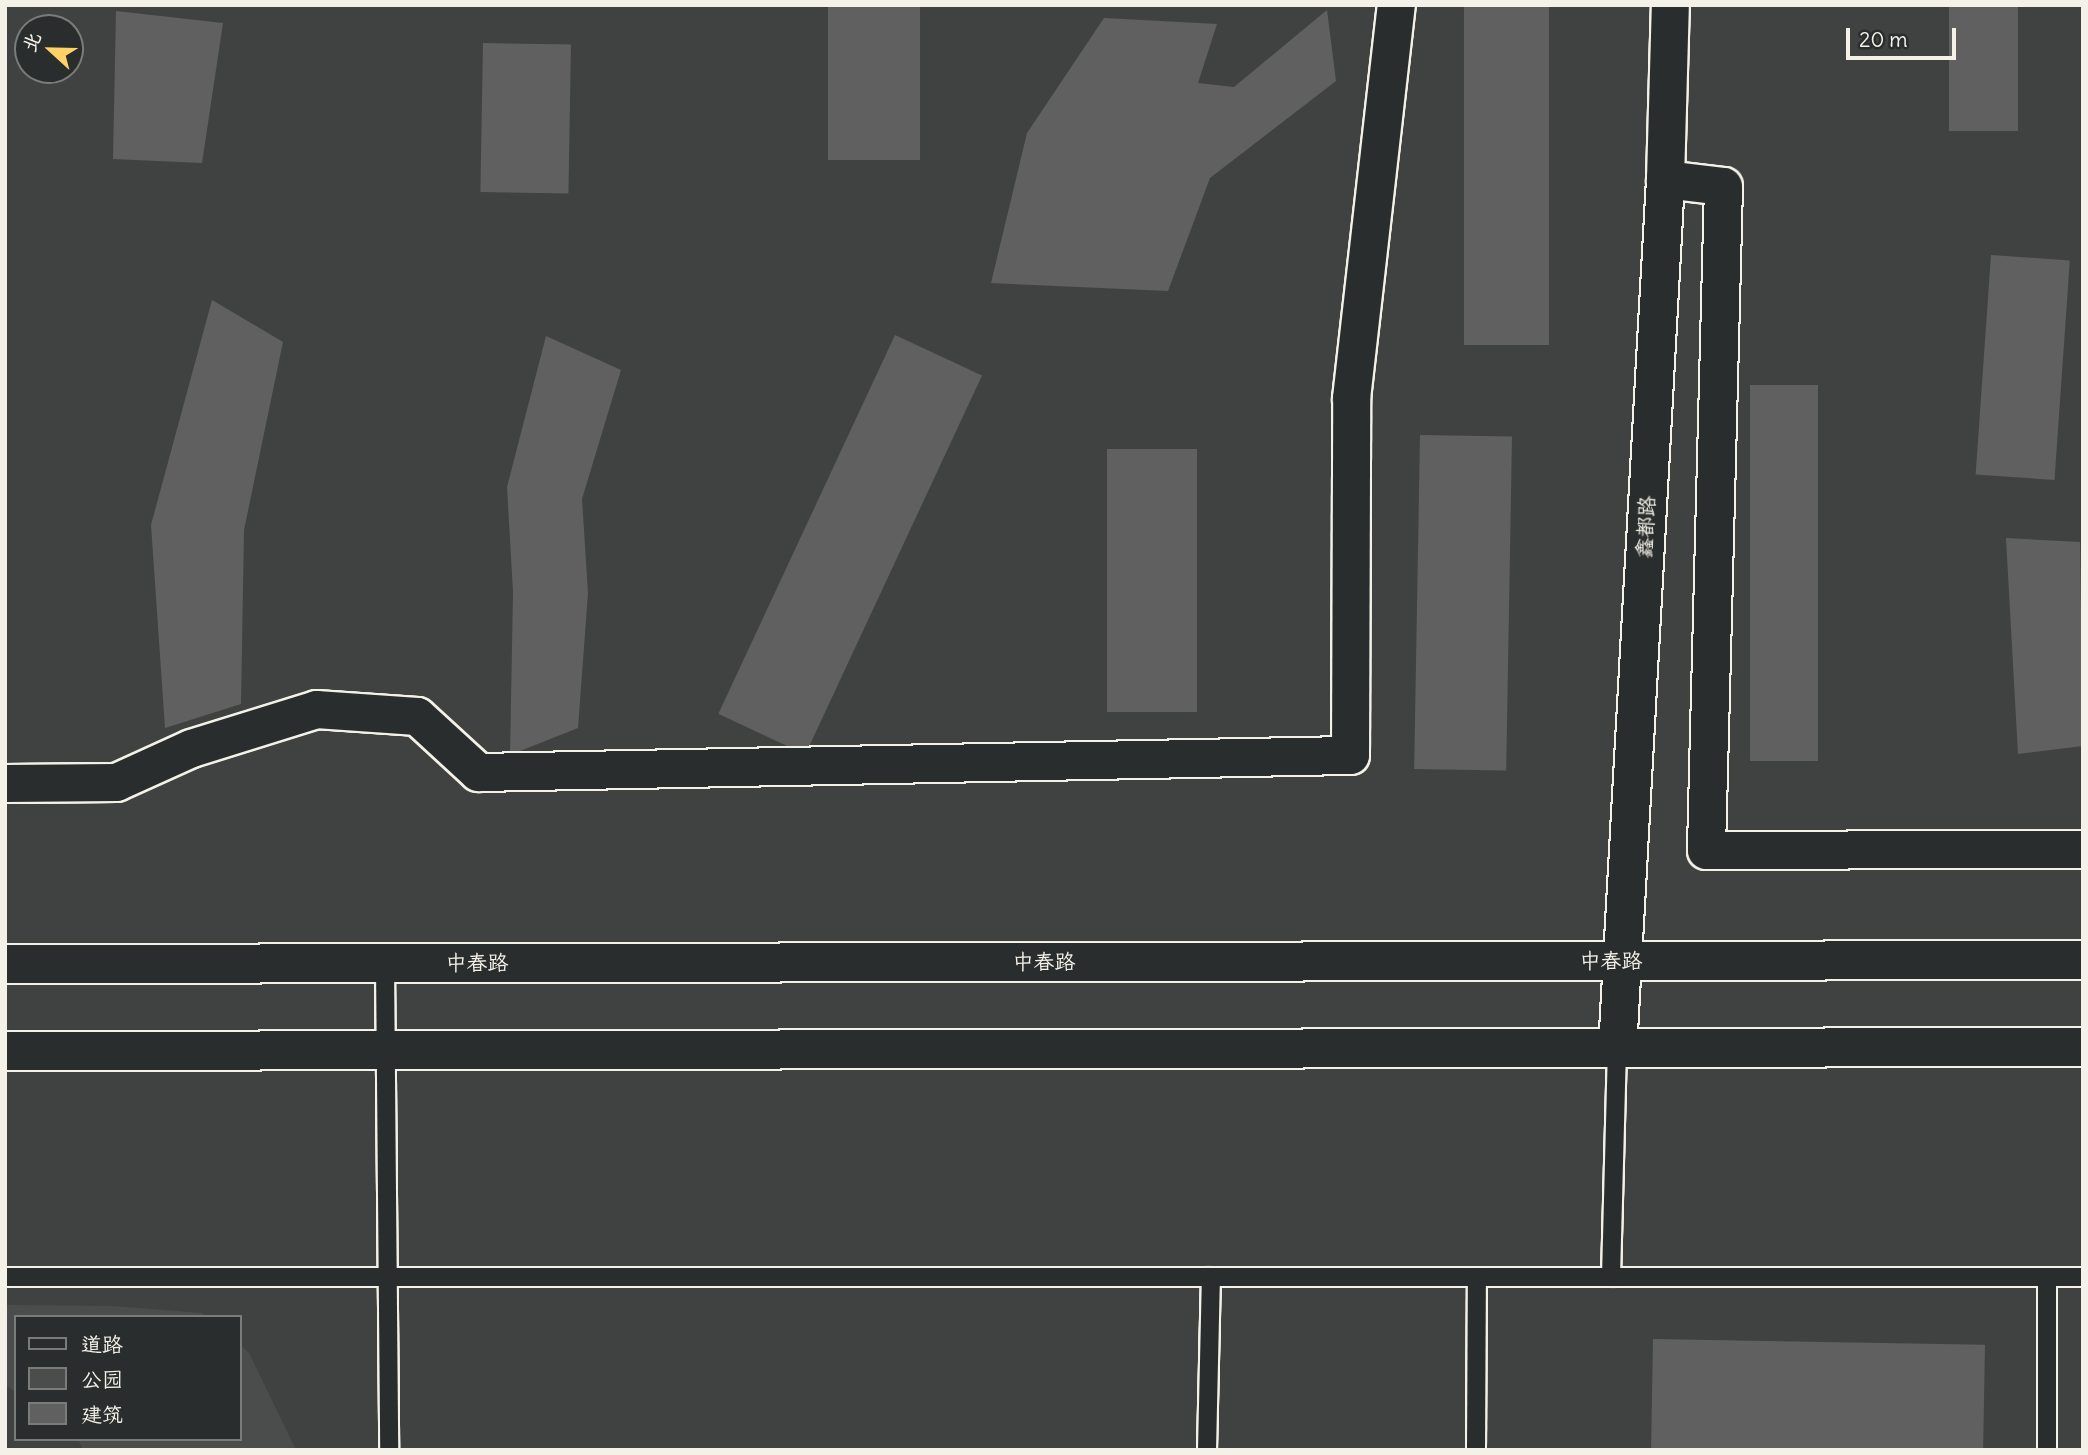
<!DOCTYPE html>
<html>
<head>
<meta charset="utf-8">
<style>
	body { margin:0 }
	#map { position:relative; width:2088px; height:1455px; overflow:hidden; background:#323535; font-family:Delius,"LXGW WenKai TC",sans-serif }
	div>[style] { position:absolute }
	[style*='--x'] { left:calc(var(--x)*1px); top:calc(var(--y)*1px); width:calc(var(--w)*1px); rotate:calc(var(--a)*1deg) }
	.built>* { inset:0; background:#404242 }
	.green>* { inset:0; background:#4b4d4c }
	.building>* { inset:0; background:#5f605f; transform-origin:0 0 }
	.roads { filter:drop-shadow(2px 0 #f4f1e8) drop-shadow(-2px 0 #f4f1e8) drop-shadow(0 2px #f4f1e8) drop-shadow(0 -2px #f4f1e8) }
	.lane>* { height:18px; margin:-9px; padding:0 9px; transform-origin:9px; border-radius:9px; background:#2a2d2e }
	.street>* { height:37px; margin:-18.5px; padding:0 18.5px; transform-origin:18.5px; border-radius:18.5px; background:#2a2d2e }
	.primary>* { height:38px; margin:-19px; padding:0 19px; transform-origin:19px; border-radius:19px; background:#2a2d2e }
	span { translate:-50% -50%; white-space:nowrap; text-align:center; line-height:1.15; -webkit-text-stroke:5px #2a2d2e; paint-order:stroke }
	.street-label { font-size:21px; color:#f4f1e8 }
	.frame { position:absolute; inset:0; border:7px solid #f4f1e8; pointer-events:none }
	.legend { position:absolute; left:14px; top:1315px; width:228px; height:126px; box-sizing:border-box; background:#2a2d2e; border:2px solid #7b7b78; margin:0; padding:9px 12px; list-style:none; font-size:21px; color:#f4f1e8 }
	.legend li { display:flex; align-items:center; gap:14px; height:35px }
	.legend b { width:35px; border:2px solid #7b7b78 }
	.north { position:absolute; left:14px; top:14px; width:70px; height:70px; box-sizing:border-box; background:#2a2d2e; border:2px solid #7b7b78; border-radius:50%; rotate:292deg; font-size:19px; font-weight:700; line-height:28px; text-align:center; color:#f4f1e8 }
	.north::after { content:''; display:block; margin:auto; width:24px; height:32px; background:#ffd166; clip-path:polygon(50% 0,100% 100%,50% 72%,0 100%) }
	.scale { position:absolute; left:1846px; top:28px; width:110px; height:32px; box-sizing:border-box; border:4px solid #f4f1e8; border-top:0; padding-left:9px; font-size:21px; line-height:24px; white-space:nowrap; color:#f4f1e8; -webkit-text-stroke:5px #2a2d2e; paint-order:stroke }
</style>
</head>
<body>
<div id="map">
	<div class="built">
		<div style="clip-path:polygon(evenodd,5px 5px,2083px 5px,2083px 1450px,5px 1450px,5px 5px,28px 28px,70px 28px,70px 70px,28px 70px,28px 28px,5px 5px,16px 1317px,240px 1317px,240px 1439px,16px 1439px,16px 1317px)"></div>
	</div>
	<div class="green">
		<div style="clip-path:polygon(5px 1305px,112px 1306px,202px 1313px,207px 1317px,16px 1317px,16px 1392px,5px 1385px)"></div>
		<div style="clip-path:polygon(240px 1345px,249px 1353px,296px 1450px,83px 1450px,78px 1439px,240px 1439px)"></div>
	</div>
	<div class="building">
		<div style="left:828px;top:5px;width:92px;height:155px"></div>
		<div style="left:1464px;top:5px;width:85px;height:340px"></div>
		<div style="left:1949px;top:5px;width:69px;height:126px"></div>
		<div style="clip-path:polygon(1327px 10px,1336px 81px,1210px 178px,1168px 291px,991px 283px,1027px 133px,1104px 18px,1217px 24px,1198px 83px,1234px 87px)"></div>
		<div style="clip-path:polygon(116px 11px,223px 23px,202px 163px,113px 159px)"></div>
		<div style="left:483px;top:43px;width:88px;height:149px;rotate:1deg"></div>
		<div style="left:1991px;top:255px;width:79px;height:220px;rotate:4deg"></div>
		<div style="clip-path:polygon(212px 300px,283px 342px,244px 530px,241px 704px,165px 728px,151px 525px)"></div>
		<div style="left:895px;top:335px;width:96px;height:418px;rotate:25deg"></div>
		<div style="clip-path:polygon(546px 336px,621px 370px,582px 499px,588px 593px,578px 728px,510px 755px,513px 592px,507px 487px)"></div>
		<div style="left:1818px;top:385px;width:376px;height:68px;rotate:90deg"></div>
		<div style="left:1420px;top:435px;width:92px;height:334px;rotate:1deg"></div>
		<div style="left:1197px;top:449px;width:263px;height:90px;rotate:90deg"></div>
		<div style="clip-path:polygon(2006px 538px,2080px 542px,2083px 746px,2018px 754px)"></div>
		<div style="left:1653px;top:1339px;width:332px;height:111px;rotate:1deg"></div>
	</div>
	<div class="roads">
		<div class="lane">
			<div style="--x:385;--y:964;--w:486;--a:89.5"></div>
			<div style="--x:5;--y:1277;--w:2078;--a:0"></div>
			<div style="--x:1611;--y:1277;--w:228;--a:-88.5"></div>
			<div style="--x:1207;--y:1450;--w:173;--a:-88.7"></div>
			<div style="--x:1476;--y:1450;--w:173;--a:-89.7"></div>
			<div style="--x:2047;--y:1450;--w:173;--a:-90"></div>
		</div>
		<div class="street">
			<div style="--x:1665;--y:179;--w:58;--a:6.9"></div>
			<div style="--x:1723;--y:186;--w:664;--a:91.47"></div>
			<div style="--x:1706;--y:850;--w:377;--a:-0.2"></div>
			<div style="--x:5;--y:783;--w:111;--a:-0.5"></div>
			<div style="--x:116;--y:782;--w:82;--a:-24.4"></div>
			<div style="--x:191;--y:748;--w:131;--a:-17.3"></div>
			<div style="--x:316;--y:709;--w:101;--a:4"></div>
			<div style="--x:417;--y:716;--w:83;--a:42.6"></div>
			<div style="--x:478;--y:772;--w:872;--a:-1.12"></div>
			<div style="--x:1350;--y:755;--w:357;--a:-89.8"></div>
			<div style="--x:1351;--y:398;--w:396;--a:-83.5"></div>
			<div style="--x:1617;--y:1049;--w:871;--a:-86.84"></div>
			<div style="--x:1665;--y:179;--w:174;--a:-88.4"></div>
		</div>
		<div class="primary">
			<div style="--x:5;--y:964;--w:2078;--a:-0.11"></div>
			<div style="--x:5;--y:1051;--w:2078;--a:-0.11"></div>
		</div>
	</div>
	<div class="street-label">
		<span style="left:1646px;top:527px;rotate:-87deg">鑫都路</span>
		<span style="left:1611px;top:961px">中春路</span>
		<span style="left:1044px;top:962px">中春路</span>
		<span style="left:477px;top:963px">中春路</span>
	</div>
	<div class="frame"></div>
	<ul class="legend">
	<li><b style="height:9px;background:#2a2d2e"></b>道路</li>
	<li><b style="height:19px;background:#4b4d4c"></b>公园</li>
	<li><b style="height:19px;background:#5f605f"></b>建筑</li>
	</ul>
	<div class="north">北</div>
	<div class="scale">20 m</div>
</div>
</body>
</html>
